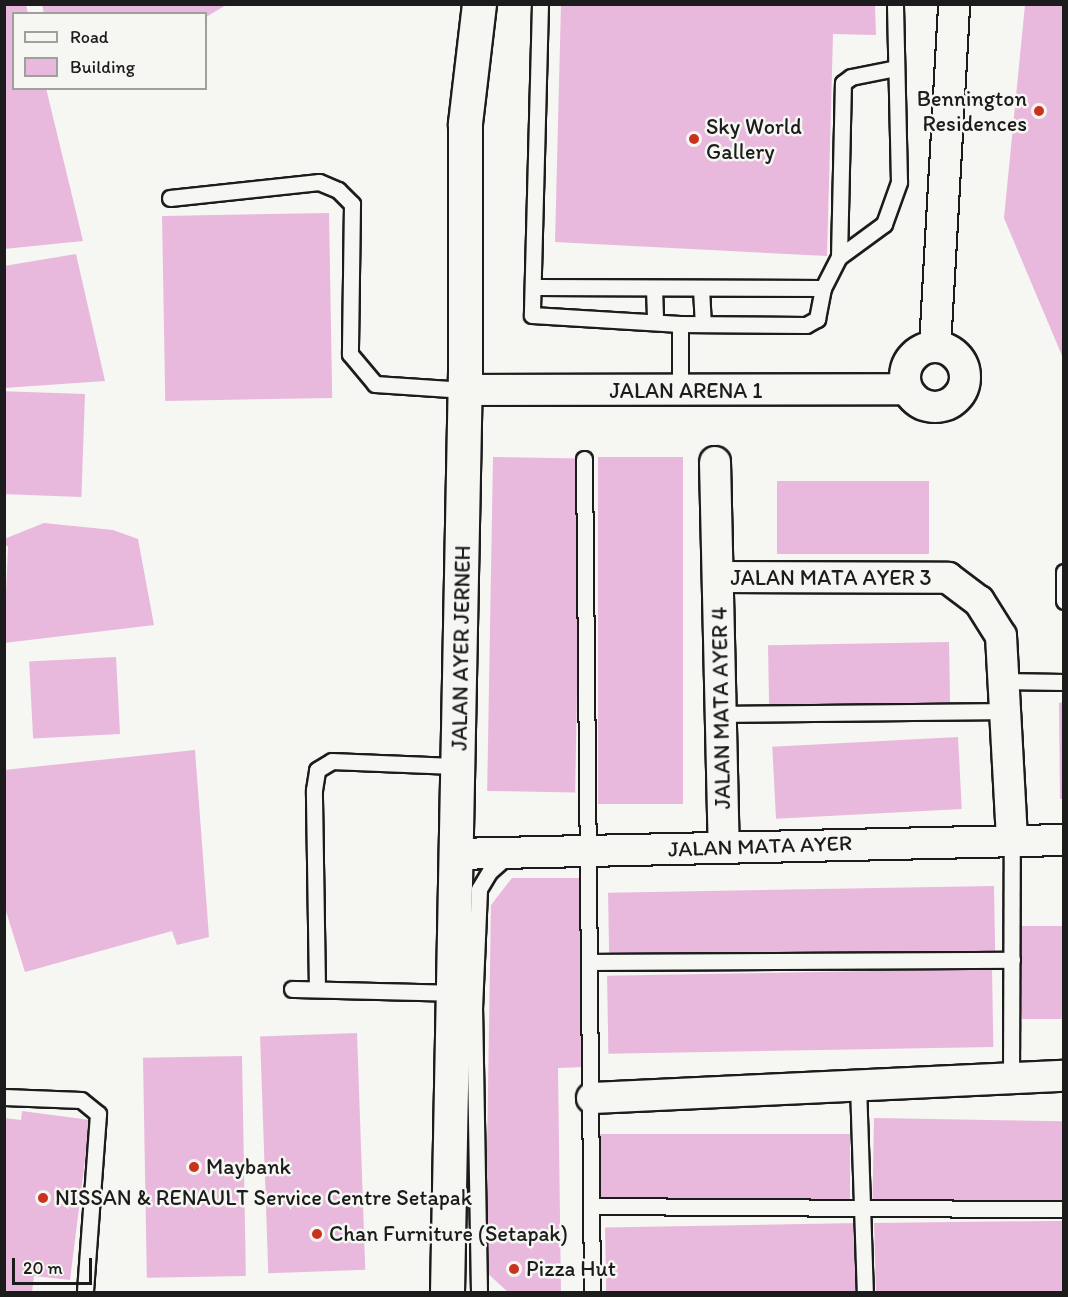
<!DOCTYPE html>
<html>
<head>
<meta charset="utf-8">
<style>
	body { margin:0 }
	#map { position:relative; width:1068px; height:1297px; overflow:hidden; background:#f6f6f2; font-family:Itim,sans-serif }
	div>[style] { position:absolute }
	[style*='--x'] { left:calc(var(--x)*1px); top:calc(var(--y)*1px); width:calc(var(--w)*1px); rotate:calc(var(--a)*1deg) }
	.building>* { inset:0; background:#e8b9dc; transform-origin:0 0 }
	.roads { filter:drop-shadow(2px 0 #1c1c1c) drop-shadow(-2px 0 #1c1c1c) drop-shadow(0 2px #1c1c1c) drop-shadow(0 -2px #1c1c1c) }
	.lane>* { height:15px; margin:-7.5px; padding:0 7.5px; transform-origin:7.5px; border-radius:7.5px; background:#f6f6f2 }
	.street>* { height:30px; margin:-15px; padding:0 15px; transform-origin:15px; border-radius:15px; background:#f6f6f2 }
	.street>.ring { margin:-15px; padding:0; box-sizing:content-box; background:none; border:30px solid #f6f6f2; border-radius:50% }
	.secondary>* { height:33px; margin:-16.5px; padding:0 16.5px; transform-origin:16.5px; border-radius:16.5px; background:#f6f6f2 }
	.dots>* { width:16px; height:16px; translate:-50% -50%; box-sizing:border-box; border:3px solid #f6f6f2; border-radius:50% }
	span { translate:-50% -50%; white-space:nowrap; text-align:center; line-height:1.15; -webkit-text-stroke:5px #f6f6f2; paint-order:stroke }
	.poi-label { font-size:22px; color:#1c1c1c }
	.right { translate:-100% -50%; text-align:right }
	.left { translate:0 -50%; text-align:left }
	.street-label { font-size:22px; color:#1c1c1c }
	.frame { position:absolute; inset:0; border:6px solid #1c1c1c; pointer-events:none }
	.legend { position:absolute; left:12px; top:12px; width:195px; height:78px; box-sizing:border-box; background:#f6f6f2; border:2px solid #9f9f9c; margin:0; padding:8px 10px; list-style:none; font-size:18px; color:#1c1c1c }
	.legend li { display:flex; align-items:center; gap:12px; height:30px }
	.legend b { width:30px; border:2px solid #9f9f9c }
	.scale { position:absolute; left:12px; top:1258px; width:80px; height:27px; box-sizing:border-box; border:3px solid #1c1c1c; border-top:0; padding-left:8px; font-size:18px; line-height:21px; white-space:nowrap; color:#1c1c1c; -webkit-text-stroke:4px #f6f6f2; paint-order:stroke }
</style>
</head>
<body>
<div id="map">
	<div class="building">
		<div style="clip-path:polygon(4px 4px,26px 4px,28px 14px,14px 14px,14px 88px,46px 88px,83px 241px,4px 249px)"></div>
		<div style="clip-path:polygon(42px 4px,228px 4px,206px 17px,206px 14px,44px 14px)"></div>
		<div style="clip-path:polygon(561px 4px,875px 6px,876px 35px,833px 34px,827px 256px,555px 242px)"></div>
		<div style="clip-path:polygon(1025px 5px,1064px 5px,1063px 358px,1004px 218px)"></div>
		<div style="left:329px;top:213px;width:185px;height:167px;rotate:89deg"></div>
		<div style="clip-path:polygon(76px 254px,105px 381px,4px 388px,4px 266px)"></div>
		<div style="left:85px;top:394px;width:103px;height:81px;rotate:92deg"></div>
		<div style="left:493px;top:457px;width:88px;height:334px;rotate:1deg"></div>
		<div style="left:598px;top:457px;width:85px;height:347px"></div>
		<div style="left:777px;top:481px;width:152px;height:73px"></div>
		<div style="clip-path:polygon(44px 523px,113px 530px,138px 539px,154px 625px,4px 643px,8px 546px,4px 546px,4px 539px)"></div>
		<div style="left:949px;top:642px;width:74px;height:181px;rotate:89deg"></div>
		<div style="left:116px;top:657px;width:77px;height:87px;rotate:87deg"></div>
		<div style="clip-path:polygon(1064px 702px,1064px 799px,1060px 799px,1059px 703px)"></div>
		<div style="left:958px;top:737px;width:72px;height:186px;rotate:87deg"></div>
		<div style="clip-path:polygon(195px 750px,209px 937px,177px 945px,172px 931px,25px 972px,4px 905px,4px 770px)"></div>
		<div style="clip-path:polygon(512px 878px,581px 878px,583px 1067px,558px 1068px,561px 1292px,508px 1292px,485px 1271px,491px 905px)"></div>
		<div style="left:994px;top:886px;width:66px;height:386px;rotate:89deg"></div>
		<div style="left:1022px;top:926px;width:42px;height:93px"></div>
		<div style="left:992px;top:969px;width:78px;height:385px;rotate:89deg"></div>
		<div style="left:357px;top:1033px;width:237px;height:97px;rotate:88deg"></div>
		<div style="left:242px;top:1056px;width:220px;height:99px;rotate:89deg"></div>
		<div style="clip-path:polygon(22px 1111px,90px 1120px,70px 1280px,34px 1276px,32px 1292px,4px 1292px,4px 1118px,21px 1120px)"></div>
		<div style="left:874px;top:1118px;width:190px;height:83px;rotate:1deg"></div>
		<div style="left:596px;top:1134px;width:254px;height:69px"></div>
		<div style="clip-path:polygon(1050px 1221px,1064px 1221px,1064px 1292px,876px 1292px,874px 1223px)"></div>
		<div style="left:859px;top:1223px;width:69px;height:254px;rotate:89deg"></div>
	</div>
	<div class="roads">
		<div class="lane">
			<div style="--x:540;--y:4;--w:311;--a:91.5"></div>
			<div style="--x:532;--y:315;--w:148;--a:3.5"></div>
			<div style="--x:680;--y:324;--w:126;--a:0.5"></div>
			<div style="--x:806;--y:325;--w:13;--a:-29"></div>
			<div style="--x:817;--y:319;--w:32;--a:-79"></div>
			<div style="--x:823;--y:288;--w:35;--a:-63"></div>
			<div style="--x:839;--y:257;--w:56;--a:-36.3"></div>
			<div style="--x:884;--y:224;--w:45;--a:-70.3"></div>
			<div style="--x:899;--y:182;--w:178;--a:-91.3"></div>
			<div style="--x:170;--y:198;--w:150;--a:-6.1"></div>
			<div style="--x:319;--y:182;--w:21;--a:23"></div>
			<div style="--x:338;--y:190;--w:20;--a:45"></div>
			<div style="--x:352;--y:204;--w:150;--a:90.8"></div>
			<div style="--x:350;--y:354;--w:39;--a:50"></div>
			<div style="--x:375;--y:384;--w:90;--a:3.8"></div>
			<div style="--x:839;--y:257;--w:174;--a:-88.7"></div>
			<div style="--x:843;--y:83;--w:10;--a:-37"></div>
			<div style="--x:851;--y:77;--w:46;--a:-11.3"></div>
			<div style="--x:535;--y:287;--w:288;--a:0.2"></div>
			<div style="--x:654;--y:288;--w:34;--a:88"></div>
			<div style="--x:701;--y:288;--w:36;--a:87"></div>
			<div style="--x:680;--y:392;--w:68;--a:-90"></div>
			<div style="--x:584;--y:459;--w:833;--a:89.45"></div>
			<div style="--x:1064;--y:572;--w:29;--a:90"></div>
			<div style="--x:1001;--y:681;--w:63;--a:0.9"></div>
			<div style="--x:721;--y:714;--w:284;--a:-0.6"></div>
			<div style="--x:589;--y:962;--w:423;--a:-0.3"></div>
			<div style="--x:292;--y:989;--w:161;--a:1.4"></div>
			<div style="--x:317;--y:989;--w:199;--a:-90.9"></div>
			<div style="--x:314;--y:790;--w:20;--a:-81"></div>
			<div style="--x:317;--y:770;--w:17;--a:-31"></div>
			<div style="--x:332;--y:761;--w:127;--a:2.3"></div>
			<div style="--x:1011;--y:1079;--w:241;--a:-89.8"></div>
			<div style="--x:858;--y:1085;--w:207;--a:88.1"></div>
			<div style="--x:4;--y:1097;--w:77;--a:2.2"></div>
			<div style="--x:81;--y:1100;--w:22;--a:39"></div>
			<div style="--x:98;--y:1114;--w:178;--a:94.2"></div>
			<div style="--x:592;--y:1206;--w:472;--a:0.4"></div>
			<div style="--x:479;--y:1292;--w:283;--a:-91"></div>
			<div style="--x:474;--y:1009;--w:120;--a:-87.6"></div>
			<div style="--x:479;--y:889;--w:21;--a:-59"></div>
			<div style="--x:490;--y:871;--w:23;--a:-41"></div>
		</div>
		<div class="street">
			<div style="--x:935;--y:347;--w:344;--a:-86.8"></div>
			<div class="ring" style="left:905px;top:347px;width:30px;height:30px"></div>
			<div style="--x:465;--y:390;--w:442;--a:-0.1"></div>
			<div style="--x:715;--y:462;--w:385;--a:88.7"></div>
			<div style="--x:718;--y:577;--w:230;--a:0.2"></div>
			<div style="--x:948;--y:578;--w:39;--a:37"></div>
			<div style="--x:979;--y:601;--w:41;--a:57.8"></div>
			<div style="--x:1001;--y:636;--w:202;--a:86.9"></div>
			<div style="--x:456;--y:854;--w:608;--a:-1.32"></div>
			<div style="--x:592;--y:1098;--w:473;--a:-2.7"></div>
		</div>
		<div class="secondary">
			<div style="--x:447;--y:1292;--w:920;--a:-88.88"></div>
			<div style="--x:465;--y:372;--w:249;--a:-90"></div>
			<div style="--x:465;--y:123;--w:120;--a:-83.3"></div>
		</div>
	</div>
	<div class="dots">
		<div style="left:1039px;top:111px;background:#c8321e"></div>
		<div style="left:694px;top:139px;background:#c8321e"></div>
		<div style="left:194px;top:1167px;background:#c8321e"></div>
		<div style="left:43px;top:1198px;background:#c8321e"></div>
		<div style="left:317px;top:1234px;background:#c8321e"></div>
		<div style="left:514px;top:1269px;background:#c8321e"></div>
	</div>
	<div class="poi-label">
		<span class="right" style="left:1027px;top:111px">Bennington<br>Residences</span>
		<span class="left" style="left:706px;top:139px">Sky World<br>Gallery</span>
		<span class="left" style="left:206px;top:1167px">Maybank</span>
		<span class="left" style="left:55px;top:1198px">NISSAN &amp; RENAULT Service Centre Setapak</span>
		<span class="left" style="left:329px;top:1234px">Chan Furniture (Setapak)</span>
		<span class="left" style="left:526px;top:1269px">Pizza Hut</span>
	</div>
	<div class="street-label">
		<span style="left:686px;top:391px">JALAN ARENA 1</span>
		<span style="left:831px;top:578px">JALAN MATA AYER 3</span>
		<span style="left:461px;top:648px;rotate:-89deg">JALAN AYER JERNEH</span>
		<span style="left:721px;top:708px;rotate:-91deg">JALAN MATA AYER 4</span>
		<span style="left:760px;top:846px;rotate:-2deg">JALAN MATA AYER</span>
	</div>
	<div class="frame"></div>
	<ul class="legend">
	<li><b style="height:8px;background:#f6f6f2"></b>Road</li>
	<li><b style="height:16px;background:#e8b9dc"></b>Building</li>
	</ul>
	<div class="scale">20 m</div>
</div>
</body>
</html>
